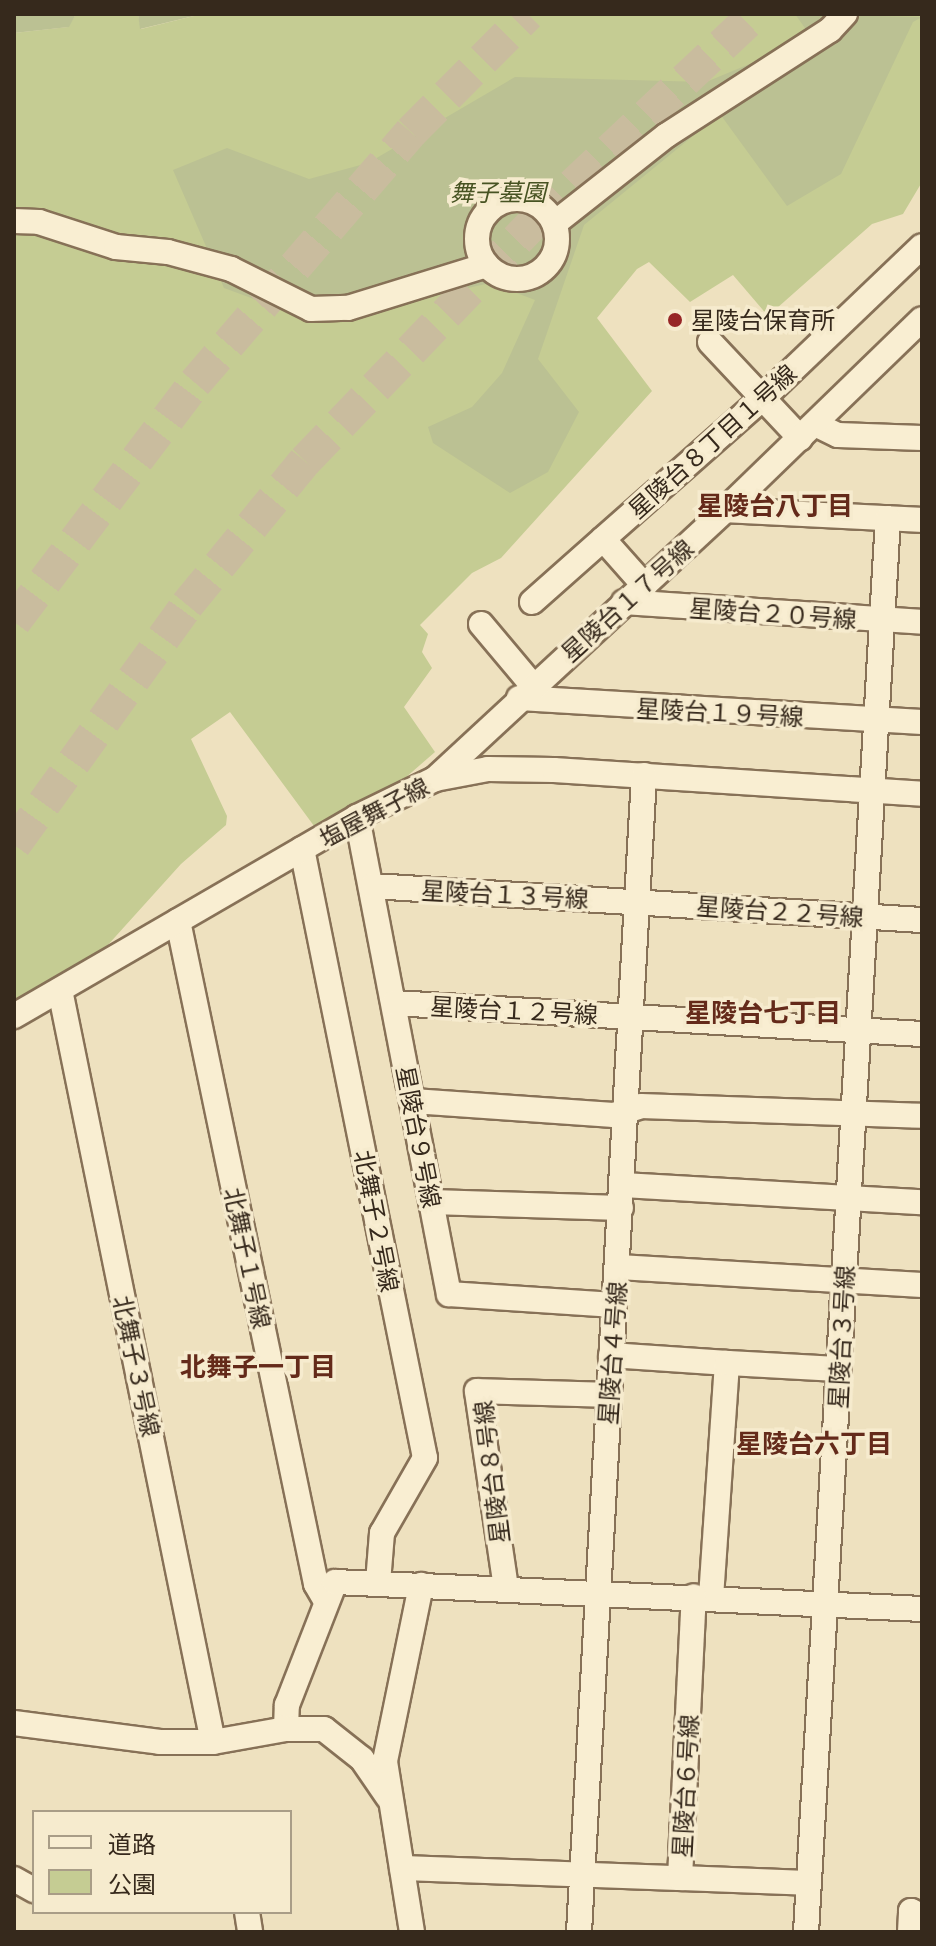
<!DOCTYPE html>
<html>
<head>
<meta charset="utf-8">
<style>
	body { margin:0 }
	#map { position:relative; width:936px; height:1946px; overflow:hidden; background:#eee1bf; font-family:"Noto Serif","Noto Sans JP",serif }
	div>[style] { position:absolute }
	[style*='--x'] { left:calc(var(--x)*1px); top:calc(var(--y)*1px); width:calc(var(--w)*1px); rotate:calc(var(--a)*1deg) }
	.green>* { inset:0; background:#c5cc93 }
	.cemetery>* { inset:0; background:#bbc193 }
	.highway-tunnel>* { height:34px; margin-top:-17px; transform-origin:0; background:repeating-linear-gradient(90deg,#c9bc9e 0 34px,transparent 0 51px) }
	.roads { filter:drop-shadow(2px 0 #877157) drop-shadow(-2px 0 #877157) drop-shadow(0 2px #877157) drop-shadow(0 -2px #877157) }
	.minor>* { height:24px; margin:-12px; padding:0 12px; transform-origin:12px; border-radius:12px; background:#f9eed2 }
	.minor>.ring { margin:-12px; padding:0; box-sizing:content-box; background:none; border:24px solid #f9eed2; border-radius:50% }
	.dots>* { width:22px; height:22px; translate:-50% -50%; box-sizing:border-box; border:4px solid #f6ebce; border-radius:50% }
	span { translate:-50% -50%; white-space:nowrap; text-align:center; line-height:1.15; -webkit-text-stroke:7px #f6ebce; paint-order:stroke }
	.park-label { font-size:24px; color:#475322; font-style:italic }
	.poi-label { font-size:24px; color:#36291c }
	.left { translate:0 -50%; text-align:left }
	.street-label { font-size:24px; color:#36291c }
	.neighbourhood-label { font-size:26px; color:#642a1a; font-weight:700 }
	.frame { position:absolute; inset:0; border:16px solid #36291c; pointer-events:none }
	.legend { position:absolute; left:32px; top:1810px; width:260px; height:104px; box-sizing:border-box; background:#f6ebce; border:2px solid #a99d87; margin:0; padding:10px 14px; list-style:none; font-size:24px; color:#36291c }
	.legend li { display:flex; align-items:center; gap:16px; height:40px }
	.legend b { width:40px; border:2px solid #a99d87 }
</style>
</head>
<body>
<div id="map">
	<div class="green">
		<div style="clip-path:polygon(76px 14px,138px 14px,141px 29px,202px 14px,922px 14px,922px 182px,903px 214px,872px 224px,768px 316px,733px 275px,690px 302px,649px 262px,637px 269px,597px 318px,652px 391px,501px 558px,472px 573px,420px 625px,428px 634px,422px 652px,432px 668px,404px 707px,435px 752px,397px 785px,317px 830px,230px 712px,191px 739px,227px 816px,226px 825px,181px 864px,88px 967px,14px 1008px,14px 33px,68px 27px)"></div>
	</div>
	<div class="cemetery">
		<div style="clip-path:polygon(14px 14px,76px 14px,69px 27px,14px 33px)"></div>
		<div style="clip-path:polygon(138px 14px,202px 14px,140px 29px)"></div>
		<div style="clip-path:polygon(795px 14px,922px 17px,913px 22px,841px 174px,787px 206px,720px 114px,584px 225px,538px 359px,579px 412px,548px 472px,510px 493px,433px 443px,428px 427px,472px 407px,502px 373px,535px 300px,490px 283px,316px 322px,224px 288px,173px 170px,227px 148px,309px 179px,368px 163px,515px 77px,706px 82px,771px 55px,807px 31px)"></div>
	</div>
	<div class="highway-tunnel">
		<div style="--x:14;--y:622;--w:300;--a:-52.9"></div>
		<div style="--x:195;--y:383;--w:331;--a:-49.3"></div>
		<div style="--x:411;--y:132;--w:166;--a:-45.2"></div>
		<div style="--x:14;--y:845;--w:296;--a:-54.2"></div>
		<div style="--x:187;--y:605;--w:186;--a:-50.7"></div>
		<div style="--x:305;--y:461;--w:334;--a:-46.2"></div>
		<div style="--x:536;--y:220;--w:301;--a:-43.2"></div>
	</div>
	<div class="roads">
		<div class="minor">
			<div class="ring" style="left:477px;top:199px;width:56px;height:56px"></div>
			<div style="--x:14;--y:221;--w:25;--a:2"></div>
			<div style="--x:39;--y:222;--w:81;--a:18"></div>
			<div style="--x:116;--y:247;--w:52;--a:5.5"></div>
			<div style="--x:168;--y:252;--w:65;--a:15.1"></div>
			<div style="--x:231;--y:269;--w:89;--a:26.6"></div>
			<div style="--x:311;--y:309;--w:37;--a:-2"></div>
			<div style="--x:348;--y:308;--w:145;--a:-17.2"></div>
			<div style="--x:555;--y:223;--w:142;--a:-38.2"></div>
			<div style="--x:667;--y:135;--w:194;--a:-32.8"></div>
			<div style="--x:830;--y:30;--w:22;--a:-47"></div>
			<div style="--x:710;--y:342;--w:132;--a:46.8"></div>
			<div style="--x:815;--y:424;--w:25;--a:26"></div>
			<div style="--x:838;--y:435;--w:84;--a:2"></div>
			<div style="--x:725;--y:510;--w:197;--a:2.9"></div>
			<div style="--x:643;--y:584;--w:60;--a:-131.6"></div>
			<div style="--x:603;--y:539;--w:212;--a:-41.4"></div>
			<div style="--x:762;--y:399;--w:221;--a:-43.7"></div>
			<div style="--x:532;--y:602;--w:95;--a:-41.6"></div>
			<div style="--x:624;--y:602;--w:299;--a:3.8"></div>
			<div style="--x:481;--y:624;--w:81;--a:50"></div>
			<div style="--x:519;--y:698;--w:404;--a:3.4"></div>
			<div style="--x:435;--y:779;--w:396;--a:-42.8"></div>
			<div style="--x:725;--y:510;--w:274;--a:-44.1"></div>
			<div style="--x:357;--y:817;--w:486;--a:79.1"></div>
			<div style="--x:449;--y:1294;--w:165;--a:3.8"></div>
			<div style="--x:302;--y:849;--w:621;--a:78.58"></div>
			<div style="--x:425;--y:1458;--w:86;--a:119.8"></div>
			<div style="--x:382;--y:1533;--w:50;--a:94.6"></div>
			<div style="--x:372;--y:886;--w:551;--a:3.54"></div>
			<div style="--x:178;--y:921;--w:677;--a:78.24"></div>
			<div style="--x:316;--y:1584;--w:20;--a:60"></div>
			<div style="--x:60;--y:990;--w:767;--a:78.5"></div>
			<div style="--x:394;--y:1003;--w:529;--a:3.36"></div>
			<div style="--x:14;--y:1016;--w:397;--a:-30.1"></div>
			<div style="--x:357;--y:817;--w:87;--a:-26"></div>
			<div style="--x:435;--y:779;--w:54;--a:-10.7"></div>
			<div style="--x:488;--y:769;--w:66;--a:0.9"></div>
			<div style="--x:554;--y:770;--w:369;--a:3.7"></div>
			<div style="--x:413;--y:1101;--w:201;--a:4"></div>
			<div style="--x:614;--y:1115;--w:28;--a:-18"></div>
			<div style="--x:641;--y:1106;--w:281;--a:2"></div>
			<div style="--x:623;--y:1185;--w:299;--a:3.3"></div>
			<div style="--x:432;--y:1202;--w:189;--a:1.8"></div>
			<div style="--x:618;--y:1267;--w:305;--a:3.4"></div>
			<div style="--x:611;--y:1355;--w:116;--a:3.9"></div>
			<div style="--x:727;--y:1363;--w:235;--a:93.9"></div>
			<div style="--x:727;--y:1363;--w:112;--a:3.1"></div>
			<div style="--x:506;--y:1588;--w:199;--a:-98.4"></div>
			<div style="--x:477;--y:1391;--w:132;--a:1.7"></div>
			<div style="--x:14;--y:1723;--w:147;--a:7.4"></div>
			<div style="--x:160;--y:1742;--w:53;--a:0"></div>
			<div style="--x:213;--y:1742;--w:74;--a:-10.1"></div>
			<div style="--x:286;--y:1729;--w:38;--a:0"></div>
			<div style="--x:324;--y:1729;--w:48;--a:38.3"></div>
			<div style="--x:362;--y:1759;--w:46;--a:55.6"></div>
			<div style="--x:286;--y:1729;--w:24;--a:-88"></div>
			<div style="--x:287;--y:1705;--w:132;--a:-68.7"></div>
			<div style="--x:335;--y:1582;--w:588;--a:2.63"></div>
			<div style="--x:402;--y:1868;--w:278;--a:2.1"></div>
			<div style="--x:680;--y:1878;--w:282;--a:-87.2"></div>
			<div style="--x:680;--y:1878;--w:128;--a:2.2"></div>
			<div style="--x:14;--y:1879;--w:23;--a:29"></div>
			<div style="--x:247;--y:1912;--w:20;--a:81"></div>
			<div style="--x:412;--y:1932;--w:173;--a:-99"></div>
			<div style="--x:385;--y:1761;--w:180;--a:-78.4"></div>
			<div style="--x:579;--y:1932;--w:1159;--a:-86.78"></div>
			<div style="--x:806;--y:1932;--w:1416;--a:-86.68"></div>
			<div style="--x:910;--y:1932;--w:21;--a:-87"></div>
			<div style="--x:911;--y:1911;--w:12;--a:24"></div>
		</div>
	</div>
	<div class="dots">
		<div style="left:675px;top:320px;background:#972626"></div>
	</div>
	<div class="park-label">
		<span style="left:498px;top:192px">舞子墓園</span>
	</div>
	<div class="poi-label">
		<span class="left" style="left:691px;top:320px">星陵台保育所</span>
	</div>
	<div class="street-label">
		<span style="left:712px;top:441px;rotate:-42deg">星陵台８丁目１号線</span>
		<span style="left:627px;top:600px;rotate:-42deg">星陵台１７号線</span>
		<span style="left:773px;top:613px;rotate:4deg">星陵台２０号線</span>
		<span style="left:720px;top:712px;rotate:3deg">星陵台１９号線</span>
		<span style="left:374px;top:812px;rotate:-28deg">塩屋舞子線</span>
		<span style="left:505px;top:894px;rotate:3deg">星陵台１３号線</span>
		<span style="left:780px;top:911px;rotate:4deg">星陵台２２号線</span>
		<span style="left:514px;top:1010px;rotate:3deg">星陵台１２号線</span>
		<span style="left:419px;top:1137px;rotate:79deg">星陵台９号線</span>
		<span style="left:377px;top:1221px;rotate:79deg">北舞子２号線</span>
		<span style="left:248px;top:1258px;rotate:78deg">北舞子１号線</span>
		<span style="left:841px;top:1337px;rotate:-87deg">星陵台３号線</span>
		<span style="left:612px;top:1353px;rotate:-86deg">星陵台４号線</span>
		<span style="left:137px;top:1366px;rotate:78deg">北舞子３号線</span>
		<span style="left:491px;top:1472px;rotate:-97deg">星陵台８号線</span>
		<span style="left:685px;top:1786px;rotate:-87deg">星陵台６号線</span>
	</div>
	<div class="neighbourhood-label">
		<span style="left:775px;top:506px">星陵台八丁目</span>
		<span style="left:763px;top:1013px">星陵台七丁目</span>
		<span style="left:258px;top:1367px">北舞子一丁目</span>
		<span style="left:814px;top:1444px">星陵台六丁目</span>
	</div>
	<div class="frame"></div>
	<ul class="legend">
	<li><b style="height:10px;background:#f9eed2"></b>道路</li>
	<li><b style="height:22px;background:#c5cc93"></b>公園</li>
	</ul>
</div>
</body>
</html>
